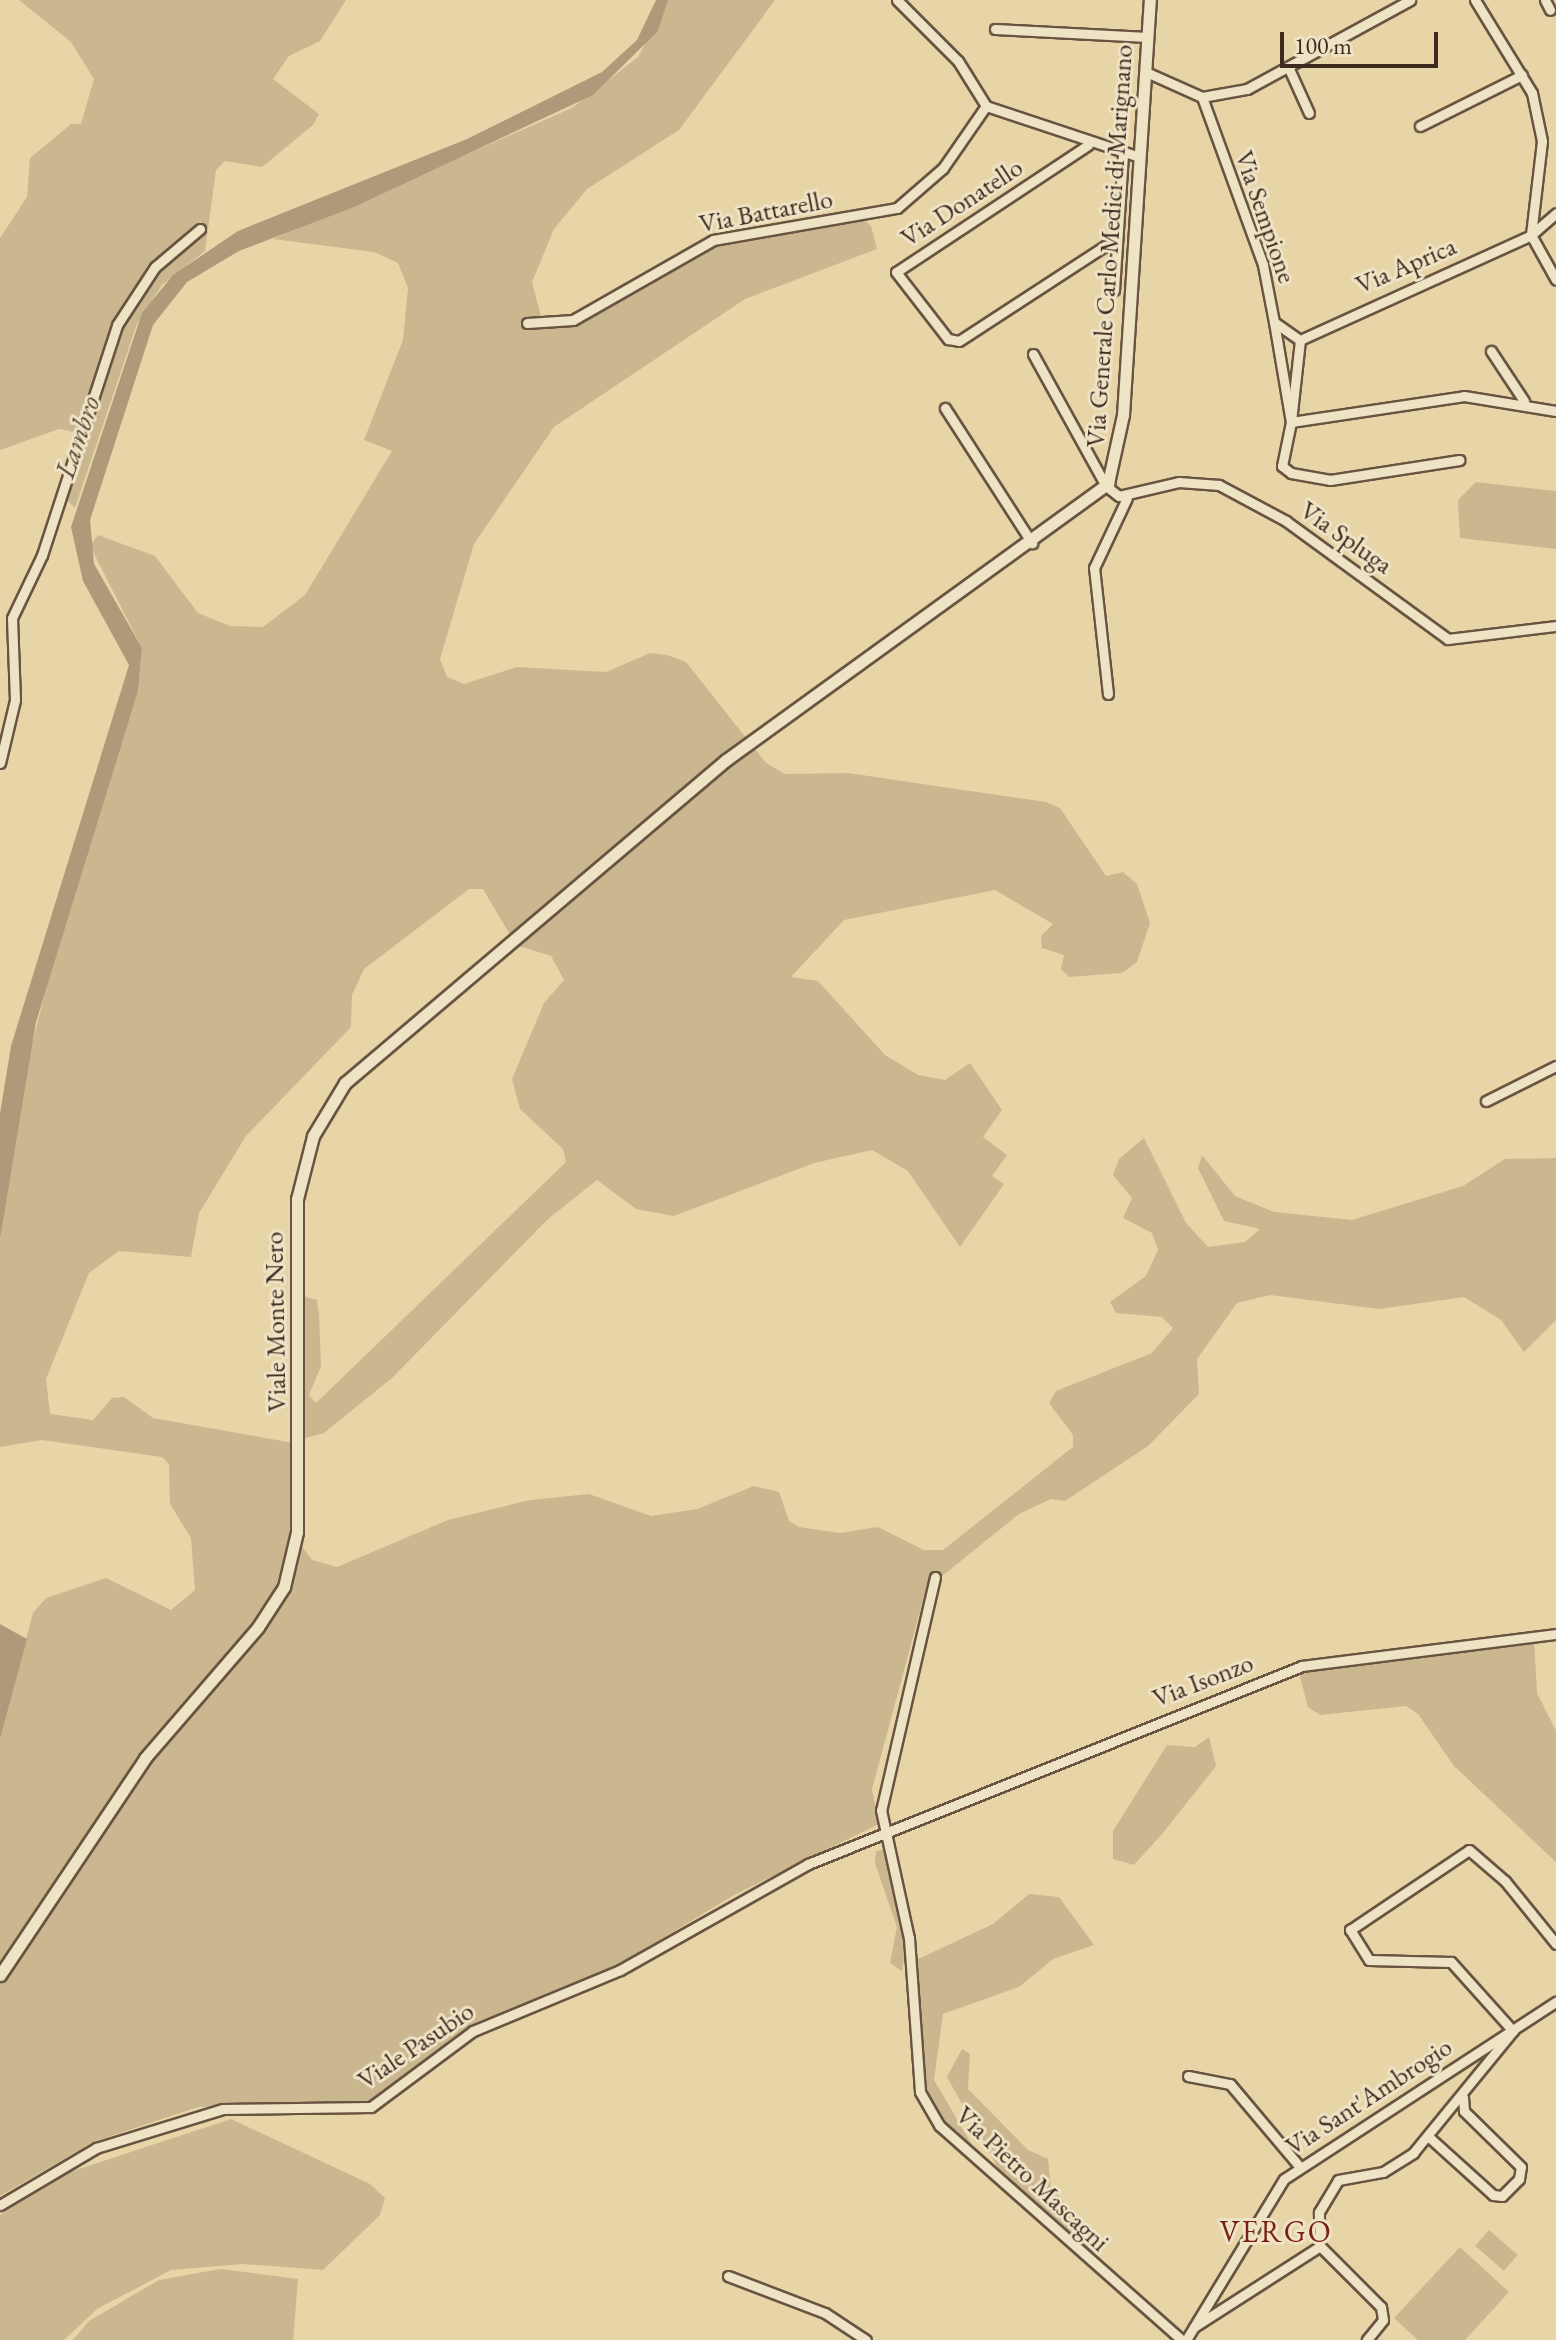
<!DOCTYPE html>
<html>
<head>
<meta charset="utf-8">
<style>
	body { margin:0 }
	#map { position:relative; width:1556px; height:2340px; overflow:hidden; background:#e7d4a7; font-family:"EB Garamond",serif }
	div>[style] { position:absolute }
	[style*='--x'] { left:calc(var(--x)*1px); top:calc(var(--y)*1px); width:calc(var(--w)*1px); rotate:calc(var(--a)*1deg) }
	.green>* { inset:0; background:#cab790; transform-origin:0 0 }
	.water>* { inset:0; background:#ae9a79 }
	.roads { filter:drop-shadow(2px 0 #685441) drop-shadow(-2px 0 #685441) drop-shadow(0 2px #685441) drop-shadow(0 -2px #685441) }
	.minor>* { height:9px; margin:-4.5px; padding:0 4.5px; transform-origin:4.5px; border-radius:4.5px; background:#efe3c6 }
	.tertiary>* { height:11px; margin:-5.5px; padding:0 5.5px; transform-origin:5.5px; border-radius:5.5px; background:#efe3c6 }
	span { translate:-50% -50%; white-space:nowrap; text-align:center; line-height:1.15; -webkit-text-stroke:6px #efe3c6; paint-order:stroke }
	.street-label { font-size:26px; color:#3e291f }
	.water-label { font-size:28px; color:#5a4536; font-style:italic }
	.quarter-label { font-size:30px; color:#7a1f14; letter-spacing:2px }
	.scale { position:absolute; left:1280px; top:32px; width:158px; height:36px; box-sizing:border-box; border:4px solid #3e291f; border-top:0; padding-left:10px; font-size:24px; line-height:28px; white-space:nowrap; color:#3e291f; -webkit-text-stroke:6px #efe3c6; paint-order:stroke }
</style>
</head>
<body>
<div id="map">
	<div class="green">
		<div style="clip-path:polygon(19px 0,346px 0,320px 41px,289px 56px,273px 79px,319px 114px,313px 125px,262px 167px,225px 161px,216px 170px,205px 251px,162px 285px,137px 324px,75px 508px,63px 496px,74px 432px,59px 429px,0 450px,0 238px,27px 197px,30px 158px,71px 124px,81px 124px,94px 79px,71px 42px)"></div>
		<div style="clip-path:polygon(668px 0,775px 0,679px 130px,587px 189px,554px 229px,532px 282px,542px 320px,573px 320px,713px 240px,860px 217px,871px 226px,877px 249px,745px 299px,554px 427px,474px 544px,440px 659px,447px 677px,464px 684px,517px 667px,606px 672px,650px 653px,667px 655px,686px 662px,766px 763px,785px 774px,848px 773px,1046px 802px,1060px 808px,1106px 876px,1123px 872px,1137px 884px,1150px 923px,1137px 962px,1122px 973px,1069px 977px,1061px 969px,1064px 955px,1042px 948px,1041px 936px,1053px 924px,995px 890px,844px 920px,791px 977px,818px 981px,885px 1055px,918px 1075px,945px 1080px,970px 1063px,1002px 1110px,983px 1137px,1007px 1155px,992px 1176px,1004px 1184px,960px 1247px,908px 1171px,872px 1150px,814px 1163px,674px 1216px,636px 1209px,597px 1180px,548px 1219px,393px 1377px,324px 1433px,299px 1440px,302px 1296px,317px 1300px,319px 1314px,321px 1366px,309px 1395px,316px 1403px,566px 1162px,563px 1149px,520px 1109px,512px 1079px,544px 1003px,564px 980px,551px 956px,516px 945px,483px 889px,469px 889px,364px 969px,352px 995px,351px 1027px,246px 1136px,199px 1213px,191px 1257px,119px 1251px,89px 1273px,46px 1379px,50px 1414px,93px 1420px,112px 1398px,124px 1397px,153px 1418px,305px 1445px,303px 1548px,312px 1560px,337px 1567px,448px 1520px,530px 1500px,589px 1494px,651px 1516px,697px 1509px,754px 1486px,779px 1492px,789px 1521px,799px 1527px,840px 1533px,878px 1527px,924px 1550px,943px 1550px,1073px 1447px,1073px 1435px,1049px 1403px,1056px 1391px,1152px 1353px,1173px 1328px,1162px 1317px,1116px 1313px,1110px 1302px,1146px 1276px,1158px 1250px,1152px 1233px,1123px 1218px,1132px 1198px,1113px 1175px,1119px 1159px,1144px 1138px,1186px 1223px,1208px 1247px,1245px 1242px,1260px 1229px,1224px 1221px,1198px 1168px,1202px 1155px,1235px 1196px,1274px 1212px,1352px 1220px,1463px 1186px,1505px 1159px,1556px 1158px,1556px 1320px,1524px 1352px,1501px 1320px,1464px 1297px,1379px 1309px,1270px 1295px,1237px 1303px,1197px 1359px,1199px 1394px,1148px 1446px,1065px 1501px,1051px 1499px,1019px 1514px,926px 1589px,872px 1789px,879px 1824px,734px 1895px,618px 1965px,470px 2026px,369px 2101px,198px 2107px,93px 2142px,0 2196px,0 1981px,172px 1723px,0 1975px,0 1739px,33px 1613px,46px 1598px,106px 1578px,171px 1610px,195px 1590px,191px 1538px,170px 1504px,169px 1464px,162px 1457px,42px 1440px,0 1447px,0 1239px,17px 1106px,60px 931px,138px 691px,142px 648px,90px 546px,98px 535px,155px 556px,198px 613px,230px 626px,263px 627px,305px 595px,392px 451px,364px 440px,403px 340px,408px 288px,398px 263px,374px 252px,273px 239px,572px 108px,638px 57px)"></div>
		<div style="clip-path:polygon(1476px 482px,1556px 491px,1556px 549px,1460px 538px,1458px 500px)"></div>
		<div style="clip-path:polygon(1534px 1637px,1537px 1693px,1556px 1731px,1556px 1862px,1454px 1766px,1418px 1714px,1406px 1706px,1320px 1715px,1308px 1707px,1300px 1677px,1302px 1666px)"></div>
		<div style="clip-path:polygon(1209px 1737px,1216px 1766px,1162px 1834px,1134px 1865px,1113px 1859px,1113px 1831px,1167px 1745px,1195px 1747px)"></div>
		<div style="clip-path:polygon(883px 1850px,907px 1937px,902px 1971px,890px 1963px,897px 1927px,875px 1863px,876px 1851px)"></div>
		<div style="clip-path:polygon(1029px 1894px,1059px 1897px,1094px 1945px,1053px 1959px,1019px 1987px,943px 2014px,934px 2080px,972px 2145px,944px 2122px,923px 2085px,914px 1961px,993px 1924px)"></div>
		<div style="clip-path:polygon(962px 2049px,970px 2054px,968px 2089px,1028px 2150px,1048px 2159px,1051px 2187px,1099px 2241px,1093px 2256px,999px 2170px,947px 2077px)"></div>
		<div style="clip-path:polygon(231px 2119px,370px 2184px,385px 2198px,380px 2215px,323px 2270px,243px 2264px,171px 2270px,97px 2309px,64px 2340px,0 2340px,0 2215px,70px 2172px)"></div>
		<div style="left:1489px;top:2230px;width:38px;height:21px;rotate:41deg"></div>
		<div style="clip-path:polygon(1460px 2247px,1509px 2292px,1465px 2340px,1418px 2340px,1394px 2318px)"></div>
		<div style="clip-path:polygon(220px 2269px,298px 2279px,293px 2340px,73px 2340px,89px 2321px,159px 2280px)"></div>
	</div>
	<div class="water">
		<div style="clip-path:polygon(656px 0,668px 0,658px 31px,593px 95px,354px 207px,239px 251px,187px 282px,153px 325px,90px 520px,94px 564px,142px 648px,138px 691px,36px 1022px,0 1239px,0 1114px,11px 1046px,129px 665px,83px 581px,71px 527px,142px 313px,173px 275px,238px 231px,467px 139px,602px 72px,637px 40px)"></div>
		<div style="clip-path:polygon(0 1624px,27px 1639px,0 1739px)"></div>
	</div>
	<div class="roads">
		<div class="minor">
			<div style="--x:897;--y:0;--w:86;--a:45"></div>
			<div style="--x:958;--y:61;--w:53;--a:58.1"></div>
			<div style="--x:986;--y:106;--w:161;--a:18.4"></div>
			<div style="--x:1475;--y:0;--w:109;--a:58.5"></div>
			<div style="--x:1532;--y:93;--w:49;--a:78.2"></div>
			<div style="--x:1542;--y:141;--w:95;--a:96.7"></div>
			<div style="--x:1531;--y:235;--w:51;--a:60.9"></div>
			<div style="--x:1545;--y:0;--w:11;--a:63"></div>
			<div style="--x:995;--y:29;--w:153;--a:3"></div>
			<div style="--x:1290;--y:71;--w:46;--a:65.7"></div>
			<div style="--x:1146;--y:72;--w:61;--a:24.1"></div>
			<div style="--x:1202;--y:97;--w:46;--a:-10.1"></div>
			<div style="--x:1247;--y:89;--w:186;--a:-28.6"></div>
			<div style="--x:1202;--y:97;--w:179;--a:70"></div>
			<div style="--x:1263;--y:265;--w:58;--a:79.1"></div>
			<div style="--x:1274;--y:322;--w:32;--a:35"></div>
			<div style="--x:1420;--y:126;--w:114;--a:-26.6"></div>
			<div style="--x:1088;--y:145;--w:230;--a:146.5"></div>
			<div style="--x:896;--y:272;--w:85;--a:52.2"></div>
			<div style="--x:948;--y:339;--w:11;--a:10"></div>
			<div style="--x:959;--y:341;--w:174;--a:-33.1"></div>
			<div style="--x:1105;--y:246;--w:12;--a:0"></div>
			<div style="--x:1114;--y:290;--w:135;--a:-86.2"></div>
			<div style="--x:1274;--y:322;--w:101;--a:80.4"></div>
			<div style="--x:1291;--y:422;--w:45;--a:101.6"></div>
			<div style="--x:1282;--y:466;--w:11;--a:38"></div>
			<div style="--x:1291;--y:473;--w:40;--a:10"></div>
			<div style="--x:1330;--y:480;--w:131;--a:-8.8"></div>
			<div style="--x:527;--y:323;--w:46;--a:-3.7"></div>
			<div style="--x:573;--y:320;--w:161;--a:-29.7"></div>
			<div style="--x:713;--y:240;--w:187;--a:-9.9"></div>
			<div style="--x:897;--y:208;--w:61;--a:-41"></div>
			<div style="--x:943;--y:168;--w:75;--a:-55.3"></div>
			<div style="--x:1300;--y:340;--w:82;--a:96.3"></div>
			<div style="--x:1291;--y:422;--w:175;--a:-8.5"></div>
			<div style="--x:1464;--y:396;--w:93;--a:9.3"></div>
			<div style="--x:1300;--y:340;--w:254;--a:-24.4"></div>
			<div style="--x:1531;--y:235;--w:33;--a:-41"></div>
			<div style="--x:1491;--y:351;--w:60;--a:56.6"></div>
			<div style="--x:1033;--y:354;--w:151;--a:61.1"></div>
			<div style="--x:1106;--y:486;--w:16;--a:38"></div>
			<div style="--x:1119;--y:496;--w:62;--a:-13.1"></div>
			<div style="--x:1179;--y:482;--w:40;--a:4.3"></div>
			<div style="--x:1219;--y:485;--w:76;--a:28.2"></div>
			<div style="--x:1286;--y:521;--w:200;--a:36.1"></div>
			<div style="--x:1448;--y:639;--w:109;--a:-6.9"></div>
			<div style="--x:945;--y:408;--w:161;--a:57.2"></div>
			<div style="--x:1108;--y:694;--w:127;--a:-96.3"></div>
			<div style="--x:1094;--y:568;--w:77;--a:-64.8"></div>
			<div style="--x:0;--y:763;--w:65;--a:-76.6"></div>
			<div style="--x:15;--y:700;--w:82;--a:-92.1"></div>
			<div style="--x:12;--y:618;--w:70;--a:-64.5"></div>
			<div style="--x:42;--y:555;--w:242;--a:-71.9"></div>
			<div style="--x:117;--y:325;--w:69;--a:-56.8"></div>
			<div style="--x:155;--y:267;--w:59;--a:-40.2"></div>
			<div style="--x:1486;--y:1101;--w:78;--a:-26.6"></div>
			<div style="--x:935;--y:1577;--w:239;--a:103"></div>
			<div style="--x:881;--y:1810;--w:131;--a:77.7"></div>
			<div style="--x:909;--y:1938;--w:154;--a:85.9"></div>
			<div style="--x:920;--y:2092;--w:39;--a:60"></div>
			<div style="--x:940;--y:2126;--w:323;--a:41.5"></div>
			<div style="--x:1188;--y:2076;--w:43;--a:10.8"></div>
			<div style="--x:1230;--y:2084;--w:107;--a:49.9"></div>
			<div style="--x:1430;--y:2138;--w:85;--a:42.1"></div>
			<div style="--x:1493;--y:2195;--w:9;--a:6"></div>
			<div style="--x:1502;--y:2196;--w:24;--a:-45"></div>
			<div style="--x:1519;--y:2179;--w:12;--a:-81"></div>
			<div style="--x:1521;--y:2167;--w:80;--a:-135.5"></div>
			<div style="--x:1464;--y:2111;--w:14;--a:-94"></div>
			<div style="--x:0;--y:2205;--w:112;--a:-30.7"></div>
			<div style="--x:96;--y:2148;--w:133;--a:-17.1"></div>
			<div style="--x:223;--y:2109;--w:148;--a:-0.8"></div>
			<div style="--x:371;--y:2107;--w:127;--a:-36.7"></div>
			<div style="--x:473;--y:2031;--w:159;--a:-22.5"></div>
			<div style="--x:620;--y:1970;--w:216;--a:-29.4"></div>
			<div style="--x:808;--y:1864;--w:532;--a:-21.84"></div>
			<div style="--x:1302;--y:1666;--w:256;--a:-7.2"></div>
			<div style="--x:1320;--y:2246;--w:86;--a:45"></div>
			<div style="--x:1381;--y:2307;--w:13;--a:81"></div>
			<div style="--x:1383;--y:2320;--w:26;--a:129"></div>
			<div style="--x:728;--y:2276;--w:104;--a:20.9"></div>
			<div style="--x:825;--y:2313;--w:49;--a:33.4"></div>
			<div style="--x:1194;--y:2327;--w:150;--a:-32.7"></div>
			<div style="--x:1320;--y:2246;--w:34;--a:-92"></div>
			<div style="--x:1319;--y:2212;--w:37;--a:-59"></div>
			<div style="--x:1338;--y:2180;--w:46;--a:-10.1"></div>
			<div style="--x:1383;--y:2172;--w:36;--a:-32"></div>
			<div style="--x:1413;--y:2153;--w:158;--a:-50.7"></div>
			<div style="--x:1513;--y:2031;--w:93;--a:-131.9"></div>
			<div style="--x:1451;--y:1962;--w:82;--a:-178.6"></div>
			<div style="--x:1369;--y:1960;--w:36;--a:-122"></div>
			<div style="--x:1350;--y:1930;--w:143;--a:-33.9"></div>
			<div style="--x:1469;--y:1850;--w:48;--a:40.7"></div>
			<div style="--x:1505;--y:1881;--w:81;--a:51"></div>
			<div style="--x:1186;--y:2340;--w:188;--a:-58.7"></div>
			<div style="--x:1284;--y:2179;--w:325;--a:-33.1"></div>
		</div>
		<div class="tertiary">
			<div style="--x:0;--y:1975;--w:261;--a:-56.2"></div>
			<div style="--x:145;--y:1758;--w:173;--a:-49.2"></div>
			<div style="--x:258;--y:1627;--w:48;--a:-57"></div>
			<div style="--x:284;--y:1587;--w:57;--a:-76.7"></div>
			<div style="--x:297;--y:1532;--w:333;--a:-90"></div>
			<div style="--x:297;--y:1199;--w:65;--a:-75.7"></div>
			<div style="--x:313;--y:1136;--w:62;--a:-58.9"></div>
			<div style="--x:345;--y:1083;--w:499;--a:-40.3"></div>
			<div style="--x:726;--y:760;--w:472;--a:-35.9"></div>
			<div style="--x:1108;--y:483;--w:70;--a:-77.6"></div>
			<div style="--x:1123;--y:415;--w:416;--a:-86.3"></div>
		</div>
	</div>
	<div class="street-label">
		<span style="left:962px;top:203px;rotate:-33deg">Via Donatello</span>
		<span style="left:766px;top:212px;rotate:-11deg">Via Battarello</span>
		<span style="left:1265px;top:217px;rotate:71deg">Via Sempione</span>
		<span style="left:1110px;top:246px;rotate:-86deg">Via Generale Carlo Medici di Marignano</span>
		<span style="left:1406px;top:266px;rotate:-23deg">Via Aprica</span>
		<span style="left:1346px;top:538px;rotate:35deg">Via Spluga</span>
		<span style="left:276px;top:1322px;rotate:-91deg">Viale Monte Nero</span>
		<span style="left:1203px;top:1681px;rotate:-21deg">Via Isonzo</span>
		<span style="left:416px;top:2046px;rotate:-34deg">Viale Pasubio</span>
		<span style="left:1369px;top:2097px;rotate:-33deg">Via Sant'Ambrogio</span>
		<span style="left:1032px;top:2179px;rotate:43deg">Via Pietro Mascagni</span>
	</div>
	<div class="water-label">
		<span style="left:77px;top:437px;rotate:-71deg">Lambro</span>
	</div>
	<div class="quarter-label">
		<span style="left:1276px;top:2232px">VERGO</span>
	</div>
	<div class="scale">100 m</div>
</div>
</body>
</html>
